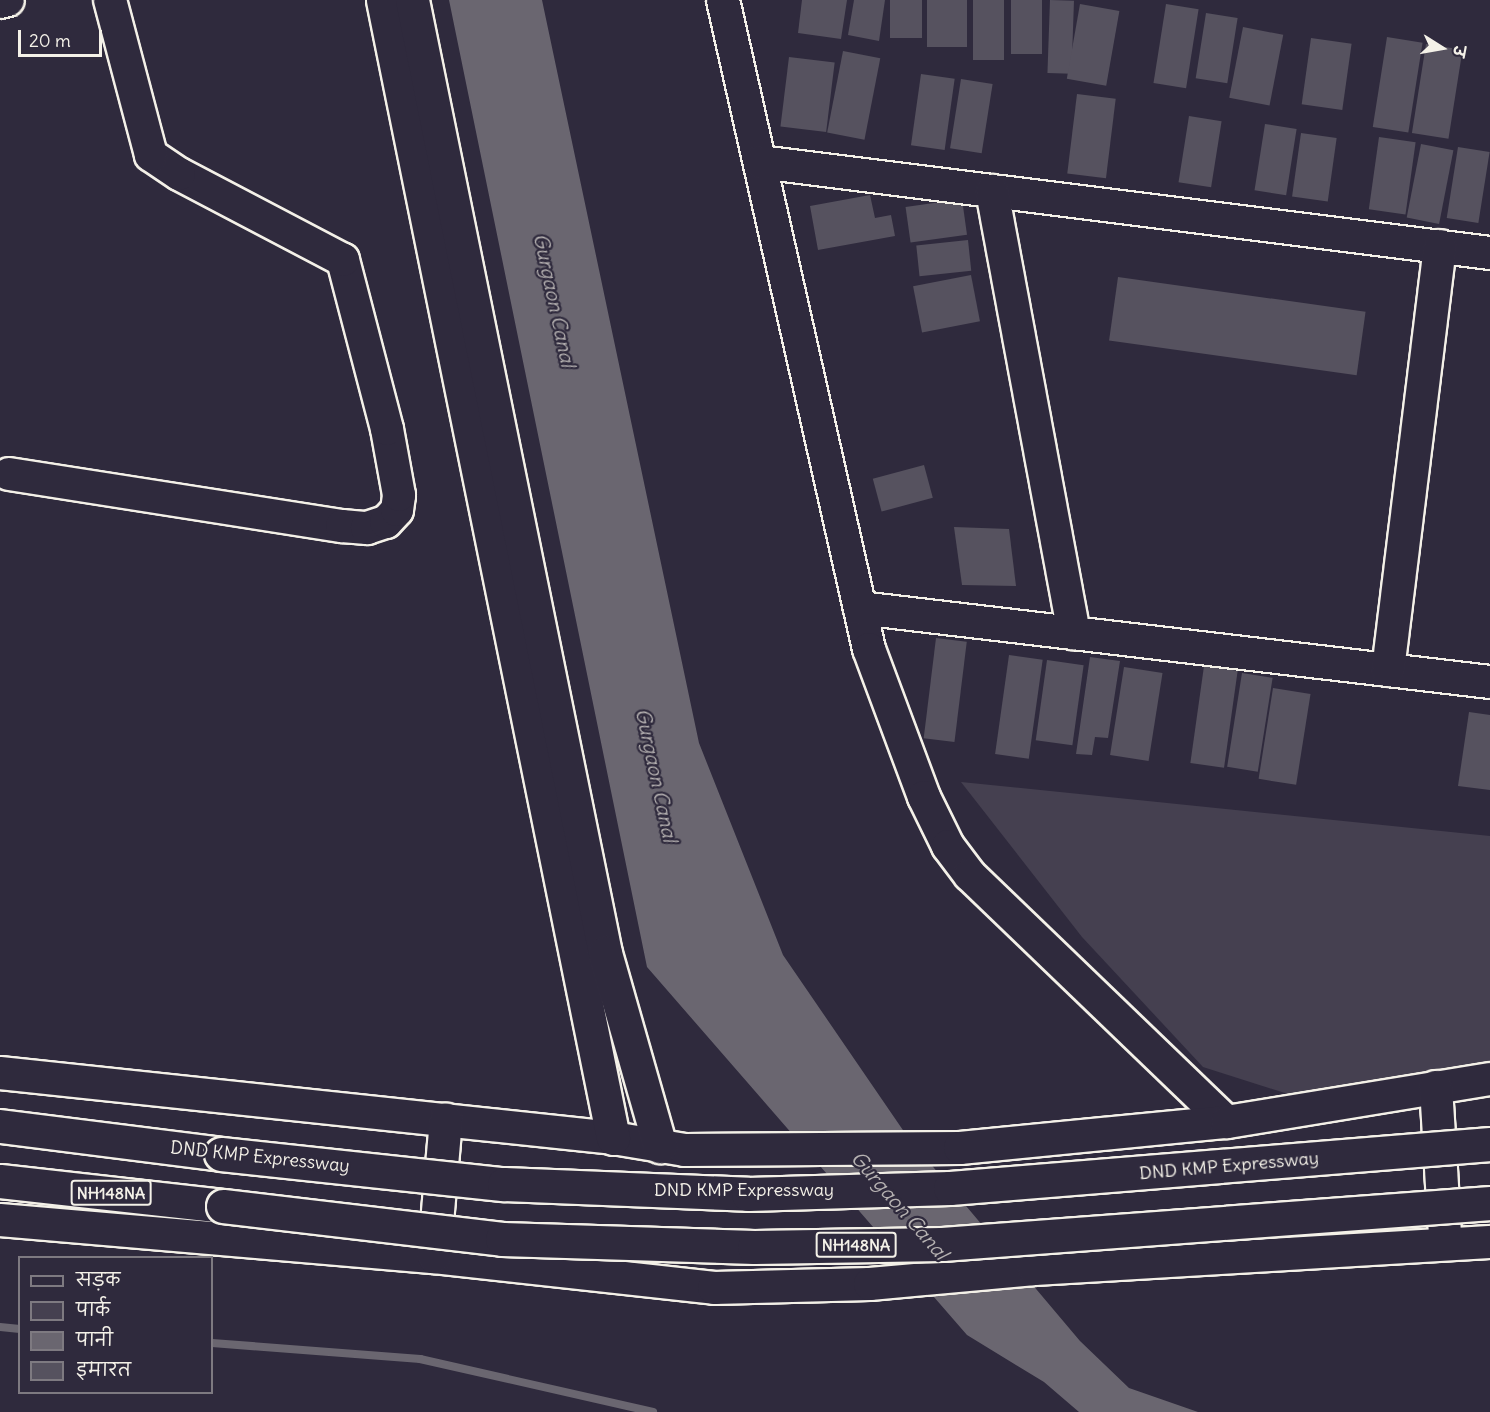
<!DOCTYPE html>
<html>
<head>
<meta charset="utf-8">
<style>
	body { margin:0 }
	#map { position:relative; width:1490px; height:1412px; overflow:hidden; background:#2f2a3d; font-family:Delius,"Playpen Sans Deva",sans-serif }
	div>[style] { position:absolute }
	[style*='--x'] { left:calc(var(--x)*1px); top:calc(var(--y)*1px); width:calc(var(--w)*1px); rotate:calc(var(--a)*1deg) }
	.green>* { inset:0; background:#454050 }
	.water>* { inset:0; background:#6a6670 }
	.stream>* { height:8px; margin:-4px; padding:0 4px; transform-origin:4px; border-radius:4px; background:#6a6670 }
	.building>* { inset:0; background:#56525f; transform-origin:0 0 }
	.roads { filter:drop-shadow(2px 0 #f4f1e8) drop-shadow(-2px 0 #f4f1e8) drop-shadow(0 2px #f4f1e8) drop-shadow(0 -2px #f4f1e8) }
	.minor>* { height:32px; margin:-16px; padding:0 16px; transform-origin:16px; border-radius:16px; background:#2f2a3d }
	.major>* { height:33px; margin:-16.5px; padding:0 16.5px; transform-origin:16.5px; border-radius:16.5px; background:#2f2a3d }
	.highway>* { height:33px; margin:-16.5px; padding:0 16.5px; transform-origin:16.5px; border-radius:16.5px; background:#2f2a3d }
	.bridges { filter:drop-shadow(2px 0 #f4f1e8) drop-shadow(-2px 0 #f4f1e8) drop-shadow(0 2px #f4f1e8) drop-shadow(0 -2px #f4f1e8) }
	.highway-bridge>* { height:33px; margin:-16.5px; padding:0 16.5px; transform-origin:16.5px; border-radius:16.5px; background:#2f2a3d }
	span { translate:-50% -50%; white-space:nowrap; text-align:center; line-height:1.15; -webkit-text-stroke:4.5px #2f2a3d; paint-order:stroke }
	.shield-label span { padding:2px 4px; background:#2f2a3d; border:2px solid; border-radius:4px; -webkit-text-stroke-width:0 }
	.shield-label { font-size:16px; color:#f4f1e8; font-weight:700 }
	.street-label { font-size:18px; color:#f4f1e8 }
	.water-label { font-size:20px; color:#b6b2b2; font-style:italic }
	.legend { position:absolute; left:18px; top:1256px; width:195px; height:138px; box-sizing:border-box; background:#2f2a3d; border:2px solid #7e7a81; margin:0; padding:8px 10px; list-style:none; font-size:18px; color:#f4f1e8 }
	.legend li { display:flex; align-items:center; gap:12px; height:30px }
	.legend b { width:30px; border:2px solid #7e7a81 }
	.north { position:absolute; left:1412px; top:18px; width:60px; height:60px; -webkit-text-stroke:4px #2f2a3d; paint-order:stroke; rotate:101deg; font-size:16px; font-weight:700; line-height:24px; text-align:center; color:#f4f1e8 }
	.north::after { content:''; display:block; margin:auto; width:21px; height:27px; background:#f4f1e8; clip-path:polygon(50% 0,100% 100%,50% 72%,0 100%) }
	.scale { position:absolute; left:18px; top:30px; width:84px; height:27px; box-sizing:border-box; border:3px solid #f4f1e8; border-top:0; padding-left:8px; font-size:18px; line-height:21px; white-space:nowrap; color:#f4f1e8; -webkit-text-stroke:4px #2f2a3d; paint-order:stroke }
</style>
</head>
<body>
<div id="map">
	<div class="green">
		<div style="clip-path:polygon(961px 782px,1490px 836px,1490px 1096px,1310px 1101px,1203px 1067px,1082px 937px)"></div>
	</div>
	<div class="water">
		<div style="clip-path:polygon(449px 0,542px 0,699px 743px,783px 955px,907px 1136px,1080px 1341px,1129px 1388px,1198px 1412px,1079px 1412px,1044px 1382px,967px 1335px,647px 967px)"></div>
	</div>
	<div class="stream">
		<div style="--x:0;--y:1327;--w:20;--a:6"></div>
		<div style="--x:212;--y:1343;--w:209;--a:4.4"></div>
		<div style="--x:420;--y:1359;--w:239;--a:12.8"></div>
	</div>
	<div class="building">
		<div style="clip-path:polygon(802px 0,847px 0,841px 39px,798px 33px)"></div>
		<div style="clip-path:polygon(854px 0,885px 0,879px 41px,848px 35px)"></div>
		<div style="left:890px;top:0;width:32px;height:38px"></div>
		<div style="left:927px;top:0;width:40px;height:47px"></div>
		<div style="left:973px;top:0;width:31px;height:60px"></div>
		<div style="left:1011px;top:0;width:31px;height:54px"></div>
		<div style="left:1050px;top:0;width:24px;height:73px;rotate:2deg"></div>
		<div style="left:1080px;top:4px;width:40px;height:76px;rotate:10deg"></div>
		<div style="left:1166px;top:4px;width:33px;height:80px;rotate:9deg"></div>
		<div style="left:1206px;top:13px;width:32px;height:66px;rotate:9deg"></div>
		<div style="left:1243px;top:27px;width:41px;height:72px;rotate:11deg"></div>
		<div style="left:1387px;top:37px;width:36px;height:91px;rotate:9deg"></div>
		<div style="left:1311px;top:38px;width:41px;height:67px;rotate:8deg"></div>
		<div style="left:1426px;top:44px;width:37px;height:90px;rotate:9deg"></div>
		<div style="left:843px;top:51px;width:38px;height:83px;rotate:11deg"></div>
		<div style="left:789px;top:57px;width:46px;height:70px;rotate:7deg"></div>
		<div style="left:921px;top:74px;width:34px;height:72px;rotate:8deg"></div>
		<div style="left:961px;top:79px;width:32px;height:70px;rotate:9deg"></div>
		<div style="left:1077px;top:94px;width:39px;height:80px;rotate:7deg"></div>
		<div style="left:1189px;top:116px;width:33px;height:67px;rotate:9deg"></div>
		<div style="left:1265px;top:124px;width:32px;height:67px;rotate:9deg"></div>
		<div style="left:1301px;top:133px;width:36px;height:64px;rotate:8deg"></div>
		<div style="left:1379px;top:137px;width:37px;height:73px;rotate:8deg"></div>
		<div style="left:1421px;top:144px;width:33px;height:75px;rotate:11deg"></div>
		<div style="left:1458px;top:147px;width:32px;height:72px;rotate:9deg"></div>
		<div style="clip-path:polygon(870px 195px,875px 218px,891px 215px,895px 236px,818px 250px,810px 206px)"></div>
		<div style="left:962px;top:199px;width:36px;height:57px;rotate:82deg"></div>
		<div style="left:968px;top:240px;width:31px;height:52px;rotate:84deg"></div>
		<div style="left:971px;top:275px;width:47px;height:59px;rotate:79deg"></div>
		<div style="left:1118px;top:277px;width:250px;height:64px;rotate:8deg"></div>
		<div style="left:924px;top:465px;width:34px;height:53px;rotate:75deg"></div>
		<div style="clip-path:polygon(954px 527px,1009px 529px,1016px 586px,962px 585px)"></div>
		<div style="left:936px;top:638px;width:31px;height:101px;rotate:7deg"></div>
		<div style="left:1009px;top:655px;width:34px;height:100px;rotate:8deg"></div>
		<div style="clip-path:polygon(1090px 657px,1120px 661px,1108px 738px,1095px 737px,1092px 755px,1076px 754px)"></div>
		<div style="left:1047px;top:660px;width:37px;height:81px;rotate:8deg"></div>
		<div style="left:1204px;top:666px;width:34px;height:98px;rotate:8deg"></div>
		<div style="left:1124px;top:667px;width:39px;height:89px;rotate:9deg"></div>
		<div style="left:1242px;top:673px;width:31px;height:95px;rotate:9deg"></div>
		<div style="left:1273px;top:688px;width:38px;height:92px;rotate:9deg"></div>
		<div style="clip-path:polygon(1469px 712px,1490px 715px,1490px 790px,1458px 786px)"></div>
	</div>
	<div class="roads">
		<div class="minor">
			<div style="--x:723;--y:0;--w:665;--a:77.32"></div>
			<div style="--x:869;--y:649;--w:158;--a:69.6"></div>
			<div style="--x:924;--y:797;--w:55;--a:63.9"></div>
			<div style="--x:948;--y:846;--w:36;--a:53"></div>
			<div style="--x:970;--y:875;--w:356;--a:43.9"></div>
			<div style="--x:0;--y:2;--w:8;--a:-14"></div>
			<div style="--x:760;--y:162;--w:736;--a:7.11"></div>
			<div style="--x:992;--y:191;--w:450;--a:79.5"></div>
			<div style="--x:9;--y:474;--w:337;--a:8.9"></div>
			<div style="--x:342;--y:526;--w:25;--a:5"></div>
			<div style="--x:367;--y:528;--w:20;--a:-18"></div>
			<div style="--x:386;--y:522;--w:16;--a:-47"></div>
			<div style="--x:397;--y:510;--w:15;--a:-82"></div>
			<div style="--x:399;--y:495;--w:67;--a:-100.3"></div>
			<div style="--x:387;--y:429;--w:175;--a:-104.6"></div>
			<div style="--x:343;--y:260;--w:185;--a:-152.3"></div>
			<div style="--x:179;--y:174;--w:34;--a:-146"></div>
			<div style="--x:151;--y:155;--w:160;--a:-104.8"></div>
			<div style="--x:860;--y:608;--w:634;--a:6.7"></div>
			<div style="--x:1388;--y:670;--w:427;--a:-83"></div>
			<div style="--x:0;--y:1073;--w:616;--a:6.05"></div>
			<div style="--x:613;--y:1138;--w:73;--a:9.5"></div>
			<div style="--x:685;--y:1150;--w:275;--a:-0.4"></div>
			<div style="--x:960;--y:1148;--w:268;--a:-5.6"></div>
			<div style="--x:1227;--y:1122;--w:266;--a:-9.3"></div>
			<div style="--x:1436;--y:1087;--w:146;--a:86.5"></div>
			<div style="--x:0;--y:1220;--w:436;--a:4.9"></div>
			<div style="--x:434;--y:1257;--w:282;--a:6.3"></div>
			<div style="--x:714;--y:1288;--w:156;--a:-1.5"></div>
			<div style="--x:870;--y:1284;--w:165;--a:-5.2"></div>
			<div style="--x:1034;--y:1269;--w:457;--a:-3.4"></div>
			<div style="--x:434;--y:1257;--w:138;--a:-85"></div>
		</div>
		<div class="major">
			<div style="--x:383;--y:0;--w:1161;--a:78.57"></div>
			<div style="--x:412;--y:0;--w:972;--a:78.55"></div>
			<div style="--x:605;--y:953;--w:201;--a:74.1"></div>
		</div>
		<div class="highway">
			<div style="--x:0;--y:1126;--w:223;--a:7.2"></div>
			<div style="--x:0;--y:1181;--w:224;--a:6.4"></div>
		</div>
	</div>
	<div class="bridges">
		<div class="highway-bridge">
			<div style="--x:221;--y:1154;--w:285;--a:6.1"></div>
			<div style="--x:504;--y:1184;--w:244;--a:2.3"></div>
			<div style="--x:748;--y:1194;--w:202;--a:-1.7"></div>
			<div style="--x:950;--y:1188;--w:542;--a:-4.66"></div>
			<div style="--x:223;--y:1206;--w:281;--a:6.7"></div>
			<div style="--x:502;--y:1239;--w:252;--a:1.8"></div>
			<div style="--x:754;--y:1247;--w:188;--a:-0.9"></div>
			<div style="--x:942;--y:1244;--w:550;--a:-4.28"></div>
		</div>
	</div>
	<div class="shield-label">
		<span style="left:111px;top:1193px">NH148NA</span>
		<span style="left:856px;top:1245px">NH148NA</span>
	</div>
	<div class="street-label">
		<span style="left:260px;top:1157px;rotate:6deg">DND KMP Expressway</span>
		<span style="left:1229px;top:1166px;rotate:-5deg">DND KMP Expressway</span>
		<span style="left:744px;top:1190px">DND KMP Expressway</span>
	</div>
	<div class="water-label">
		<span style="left:555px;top:300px;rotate:78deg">Gurgaon Canal</span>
		<span style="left:657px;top:775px;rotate:78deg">Gurgaon Canal</span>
		<span style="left:900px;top:1205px;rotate:49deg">Gurgaon Canal</span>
	</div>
	<ul class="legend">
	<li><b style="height:8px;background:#2f2a3d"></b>सड़क</li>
	<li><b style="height:16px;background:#454050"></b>पार्क</li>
	<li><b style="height:16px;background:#6a6670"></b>पानी</li>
	<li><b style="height:16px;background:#56525f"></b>इमारत</li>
	</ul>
	<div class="north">उ</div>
	<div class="scale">20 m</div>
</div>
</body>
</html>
